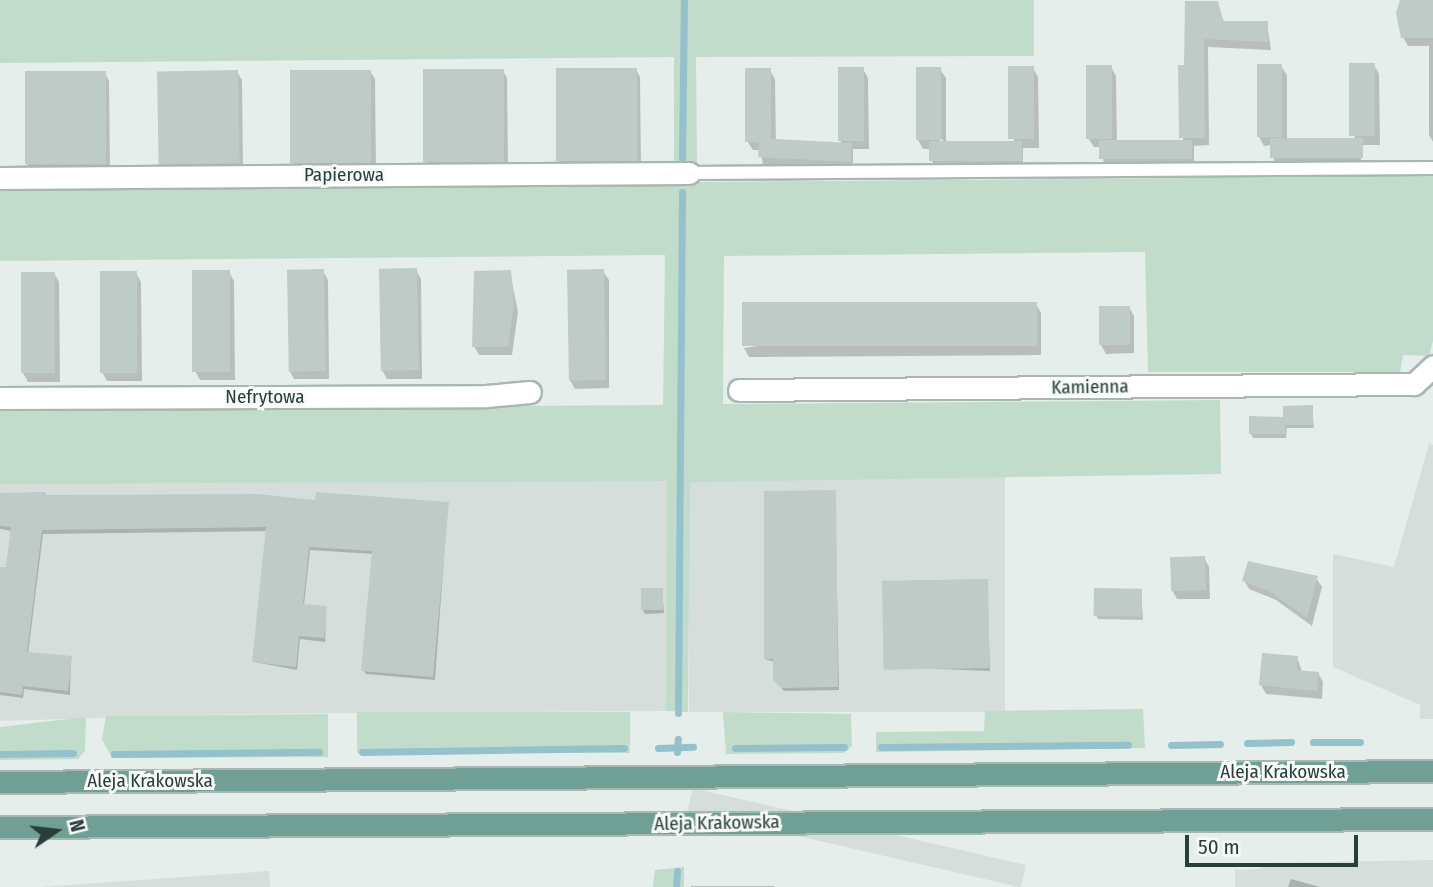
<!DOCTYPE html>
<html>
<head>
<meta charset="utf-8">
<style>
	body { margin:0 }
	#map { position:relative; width:1433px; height:887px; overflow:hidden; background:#e6eeeb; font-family:"Fira Sans Condensed",sans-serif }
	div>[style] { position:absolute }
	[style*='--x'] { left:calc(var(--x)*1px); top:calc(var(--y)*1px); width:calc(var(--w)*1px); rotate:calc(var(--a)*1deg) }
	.built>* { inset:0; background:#d5deda; transform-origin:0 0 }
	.green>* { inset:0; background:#c2dccb; transform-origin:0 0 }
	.shadow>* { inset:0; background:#0003; transform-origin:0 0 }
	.stream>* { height:7px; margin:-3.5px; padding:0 3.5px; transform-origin:3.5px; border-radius:3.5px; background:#95c1cd }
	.building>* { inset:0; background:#bfcbc7; transform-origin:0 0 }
	.roads { filter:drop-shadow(2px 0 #a9b6b2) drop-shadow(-2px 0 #a9b6b2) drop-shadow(0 2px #a9b6b2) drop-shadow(0 -2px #a9b6b2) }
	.lane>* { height:12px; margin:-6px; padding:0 6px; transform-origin:6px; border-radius:6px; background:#fff }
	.street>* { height:21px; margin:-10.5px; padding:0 10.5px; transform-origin:10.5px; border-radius:10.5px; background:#fff }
	.primary>* { height:21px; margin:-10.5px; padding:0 10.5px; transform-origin:10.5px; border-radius:10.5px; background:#709f95 }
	span { translate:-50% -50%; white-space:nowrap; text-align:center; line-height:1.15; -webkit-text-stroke:6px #f7faf9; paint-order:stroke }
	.street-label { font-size:19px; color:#273e3a }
	.north { position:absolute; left:21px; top:796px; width:70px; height:70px; -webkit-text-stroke:5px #f7faf9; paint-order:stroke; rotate:76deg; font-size:19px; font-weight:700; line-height:28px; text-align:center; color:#273e3a }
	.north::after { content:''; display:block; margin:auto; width:24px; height:32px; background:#273e3a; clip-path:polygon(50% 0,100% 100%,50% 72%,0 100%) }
	.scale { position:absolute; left:1185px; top:835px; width:173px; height:32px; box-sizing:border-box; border:4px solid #273e3a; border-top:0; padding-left:9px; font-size:21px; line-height:24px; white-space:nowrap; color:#273e3a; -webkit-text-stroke:5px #f7faf9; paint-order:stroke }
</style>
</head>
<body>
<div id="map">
	<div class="built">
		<div style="clip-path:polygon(1429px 444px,1433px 445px,1433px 719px,1420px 719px,1420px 705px,1333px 667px,1333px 554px,1394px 567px)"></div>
		<div style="left:1005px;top:476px;width:236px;height:316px;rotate:90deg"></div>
		<div style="clip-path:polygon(459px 479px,668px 481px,666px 711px,235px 714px,0 721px,0 484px)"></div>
		<div style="clip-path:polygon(1433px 860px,1433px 887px,1235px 887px,1235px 870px,1260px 869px,1265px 863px)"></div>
		<div style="left:1026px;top:865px;width:23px;height:342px;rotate:103deg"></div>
		<div style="left:269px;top:871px;width:16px;height:269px;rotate:86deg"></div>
	</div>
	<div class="green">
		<div style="clip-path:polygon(0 0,1034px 0,1034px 56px,696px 57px,697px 162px,674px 162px,674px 57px,0 63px)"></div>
		<div style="clip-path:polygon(1433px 176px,1433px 341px,1429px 356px,1403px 355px,1400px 372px,1148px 372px,1145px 252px,724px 256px,723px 404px,1220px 400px,1221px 474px,690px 482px,688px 712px,666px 711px,667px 481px,0 484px,0 409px,663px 405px,665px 255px,0 261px,0 188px)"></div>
		<div style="clip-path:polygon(1143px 709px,1145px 748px,876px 752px,876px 732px,984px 731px,985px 711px)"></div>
		<div style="left:630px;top:712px;width:41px;height:273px;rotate:90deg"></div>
		<div style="clip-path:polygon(723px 712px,851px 714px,852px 746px,844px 753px,726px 754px)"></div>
		<div style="clip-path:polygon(328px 714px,328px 757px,112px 758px,102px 739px,106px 716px)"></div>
		<div style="clip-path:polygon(86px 717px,85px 751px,78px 759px,0 760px,0 727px)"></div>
		<div style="clip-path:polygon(684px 867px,684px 887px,653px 887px,655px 870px)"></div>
	</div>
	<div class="shadow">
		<div style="clip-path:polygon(1433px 1px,1433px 142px,1429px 135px,1429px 46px,1408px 46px,1403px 37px)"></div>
		<div style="clip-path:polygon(1217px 3px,1224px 22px,1267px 23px,1271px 50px,1208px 47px,1209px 145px,1194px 146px,1194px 163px,1104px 164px,1101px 147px,1094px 147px,1088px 138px,1111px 67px,1116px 76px,1117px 142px,1183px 141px,1186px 66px)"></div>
		<div style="clip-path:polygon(1374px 65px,1379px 74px,1380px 145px,1361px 145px,1361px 161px,1274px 162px,1272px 145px,1264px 146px,1259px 137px,1281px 66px,1287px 75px,1287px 141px,1354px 140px)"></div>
		<div style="clip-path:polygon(1033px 68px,1038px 77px,1039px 148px,1023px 148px,1023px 164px,933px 165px,931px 149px,923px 149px,918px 140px,940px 69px,946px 78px,946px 144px,936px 133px,942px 144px,1013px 143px)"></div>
		<div style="clip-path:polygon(863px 69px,868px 78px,869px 149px,853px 149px,853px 166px,763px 167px,761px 150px,753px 150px,747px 141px,770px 70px,775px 79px,776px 145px,843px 145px,840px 140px)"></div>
		<div style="clip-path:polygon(636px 70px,640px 77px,641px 168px,563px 168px,558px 160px)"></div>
		<div style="clip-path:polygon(370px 71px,375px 79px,376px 170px,297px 170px,293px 162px)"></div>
		<div style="clip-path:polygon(503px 71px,507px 78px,508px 169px,430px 169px,425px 161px)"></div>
		<div style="clip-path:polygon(237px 72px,242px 80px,243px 170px,165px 171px,160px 163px)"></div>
		<div style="clip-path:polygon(105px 73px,109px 81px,110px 171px,32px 172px,27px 164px)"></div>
		<div style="clip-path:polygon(416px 270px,421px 279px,422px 379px,387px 379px,382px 370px)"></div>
		<div style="clip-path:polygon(323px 271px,328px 280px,329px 379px,294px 379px,289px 370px)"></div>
		<div style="clip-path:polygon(603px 271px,609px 280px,609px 388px,575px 389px,570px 380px)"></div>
		<div style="clip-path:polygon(229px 272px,234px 281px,235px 380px,200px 380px,195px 371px)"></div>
		<div style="clip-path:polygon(510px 272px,518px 312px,512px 355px,479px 355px,474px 346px)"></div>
		<div style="clip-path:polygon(54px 273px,59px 282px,60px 382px,28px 382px,23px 373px)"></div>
		<div style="clip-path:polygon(136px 273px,141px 282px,142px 381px,107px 381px,102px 372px)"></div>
		<div style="clip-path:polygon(1036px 304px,1041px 313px,1041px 355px,749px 357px,744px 348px)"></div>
		<div style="clip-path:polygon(1129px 307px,1134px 316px,1134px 353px,1106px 354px,1101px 345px)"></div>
		<div style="clip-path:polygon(1312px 407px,1314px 428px,1287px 428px,1286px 438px,1253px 438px,1251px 434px)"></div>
		<div style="clip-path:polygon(835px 491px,839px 690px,784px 691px,775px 680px,775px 662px,765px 659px)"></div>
		<div style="clip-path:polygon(0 495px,448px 503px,435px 680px,366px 674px,363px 670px,374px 554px,310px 550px,304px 605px,326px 608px,325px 642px,300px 639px,297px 670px,254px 662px,268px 531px,43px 534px,28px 654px,71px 658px,70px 695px,24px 689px,23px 698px,0 695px,0 568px,7px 569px,12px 531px,0 529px)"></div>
		<div style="clip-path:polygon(1204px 558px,1209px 567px,1210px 599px,1177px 599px,1172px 590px)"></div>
		<div style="clip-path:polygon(1316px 578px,1322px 587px,1312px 626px,1276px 600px,1249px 589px,1244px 580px)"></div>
		<div style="clip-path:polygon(987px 581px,990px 671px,887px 667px,885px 663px)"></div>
		<div style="clip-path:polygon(662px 590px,664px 613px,645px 614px,643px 610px)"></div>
		<div style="clip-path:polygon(1141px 591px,1143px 620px,1098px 619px,1096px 615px)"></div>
		<div style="clip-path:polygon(1297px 657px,1302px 672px,1318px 673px,1323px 682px,1322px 699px,1266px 694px,1261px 685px)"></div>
		<div style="clip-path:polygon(1291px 879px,1320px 887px,1288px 887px)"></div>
		<div style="left:691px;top:886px;width:83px;height:1px"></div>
	</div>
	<div class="stream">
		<div style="--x:682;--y:158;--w:158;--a:-89.3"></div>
		<div style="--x:678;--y:713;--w:521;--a:-89.56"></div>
		<div style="--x:1313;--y:742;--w:47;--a:0"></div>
		<div style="--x:1247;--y:743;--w:44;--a:-1.3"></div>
		<div style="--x:1171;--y:745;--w:49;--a:-1.2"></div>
		<div style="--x:881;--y:747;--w:247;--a:-0.5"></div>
		<div style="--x:658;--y:748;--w:35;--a:-2"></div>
		<div style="--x:735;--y:748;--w:109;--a:-0.5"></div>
		<div style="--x:362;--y:752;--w:262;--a:-0.9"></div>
		<div style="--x:677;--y:752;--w:13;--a:-86"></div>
		<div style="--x:0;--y:754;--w:73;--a:-0.8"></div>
		<div style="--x:114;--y:754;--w:205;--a:-0.6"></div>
		<div style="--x:676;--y:887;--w:16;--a:-86"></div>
	</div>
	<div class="building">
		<div style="clip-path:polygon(1400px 0,1433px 0,1433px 38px,1401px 38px,1396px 13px)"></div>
		<div style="clip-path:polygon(1185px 1px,1218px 1px,1223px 21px,1268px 21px,1268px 42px,1204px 39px,1205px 138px,1179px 138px,1178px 65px,1184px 65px)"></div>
		<div style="left:1349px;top:63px;width:26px;height:73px"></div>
		<div style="left:1257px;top:64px;width:25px;height:73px"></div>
		<div style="left:1086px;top:65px;width:26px;height:74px"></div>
		<div style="left:1008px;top:66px;width:26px;height:73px"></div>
		<div style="left:864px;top:67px;width:74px;height:26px;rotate:90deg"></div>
		<div style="left:916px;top:67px;width:25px;height:73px"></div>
		<div style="left:556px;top:68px;width:81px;height:93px"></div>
		<div style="left:745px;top:68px;width:26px;height:74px"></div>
		<div style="left:423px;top:69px;width:81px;height:93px"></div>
		<div style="left:238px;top:70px;width:93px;height:81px;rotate:89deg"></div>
		<div style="left:290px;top:70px;width:81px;height:93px"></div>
		<div style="left:106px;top:71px;width:93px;height:81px;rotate:90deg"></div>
		<div style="left:1363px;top:138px;width:20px;height:93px;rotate:90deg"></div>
		<div style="left:1192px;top:140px;width:19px;height:93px;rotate:90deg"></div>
		<div style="left:1022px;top:141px;width:20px;height:93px;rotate:90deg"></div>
		<div style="left:852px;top:143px;width:19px;height:93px;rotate:93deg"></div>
		<div style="left:417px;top:268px;width:102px;height:38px;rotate:89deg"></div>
		<div style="left:324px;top:269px;width:102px;height:37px;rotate:89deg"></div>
		<div style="left:604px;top:269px;width:111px;height:37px;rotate:89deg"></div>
		<div style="left:192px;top:270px;width:38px;height:102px"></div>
		<div style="clip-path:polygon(511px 270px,514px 302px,508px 347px,472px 347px,474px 271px)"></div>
		<div style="left:100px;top:271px;width:37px;height:102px"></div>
		<div style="left:21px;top:272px;width:34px;height:101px"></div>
		<div style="left:1037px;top:302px;width:44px;height:295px;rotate:90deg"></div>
		<div style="left:1099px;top:306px;width:31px;height:39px"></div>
		<div style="clip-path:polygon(1313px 405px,1313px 425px,1286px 425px,1285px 434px,1249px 434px,1249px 416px,1283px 417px,1283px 406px)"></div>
		<div style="clip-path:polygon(836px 490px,838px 687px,781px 688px,773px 680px,773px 659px,764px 659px,764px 491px)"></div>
		<div style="clip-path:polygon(46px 492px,46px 495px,257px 494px,315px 500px,316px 492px,449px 502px,433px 677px,361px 671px,372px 551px,309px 547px,303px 604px,327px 606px,324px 638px,299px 636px,296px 667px,252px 662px,266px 527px,42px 530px,27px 652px,72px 656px,68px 691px,23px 686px,22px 695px,0 692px,0 567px,6px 567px,11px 527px,0 526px,0 493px)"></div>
		<div style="left:1205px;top:556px;width:34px;height:35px;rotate:88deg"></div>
		<div style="clip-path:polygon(1248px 561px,1318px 576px,1307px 618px,1269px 591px,1242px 581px)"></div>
		<div style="left:988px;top:579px;width:89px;height:106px;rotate:89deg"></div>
		<div style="left:641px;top:588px;width:22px;height:22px"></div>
		<div style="left:1094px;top:588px;width:48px;height:28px;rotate:1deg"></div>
		<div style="clip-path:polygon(1262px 653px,1298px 656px,1297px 670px,1319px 672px,1317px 691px,1259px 685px)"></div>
	</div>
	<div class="roads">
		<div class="lane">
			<div style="--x:689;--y:173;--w:744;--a:-0.39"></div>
		</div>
		<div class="street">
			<div style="--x:0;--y:178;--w:689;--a:-0.42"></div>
			<div style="--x:739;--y:390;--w:675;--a:-0.51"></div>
			<div style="--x:1414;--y:384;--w:26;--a:-43"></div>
			<div style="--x:0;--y:398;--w:486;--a:-0.2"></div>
			<div style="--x:486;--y:396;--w:44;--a:-5.2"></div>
		</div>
		<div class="primary">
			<div style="--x:0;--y:782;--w:1433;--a:-0.44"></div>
			<div style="--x:0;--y:827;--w:1433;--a:-0.32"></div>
		</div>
	</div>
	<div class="street-label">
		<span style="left:344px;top:175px">Papierowa</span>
		<span style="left:1090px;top:387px;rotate:-1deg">Kamienna</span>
		<span style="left:265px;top:397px">Nefrytowa</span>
		<span style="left:1283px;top:772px">Aleja Krakowska</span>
		<span style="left:150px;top:781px">Aleja Krakowska</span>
		<span style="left:717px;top:823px;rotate:-1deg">Aleja Krakowska</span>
	</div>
	<div class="north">N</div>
	<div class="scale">50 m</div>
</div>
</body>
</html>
